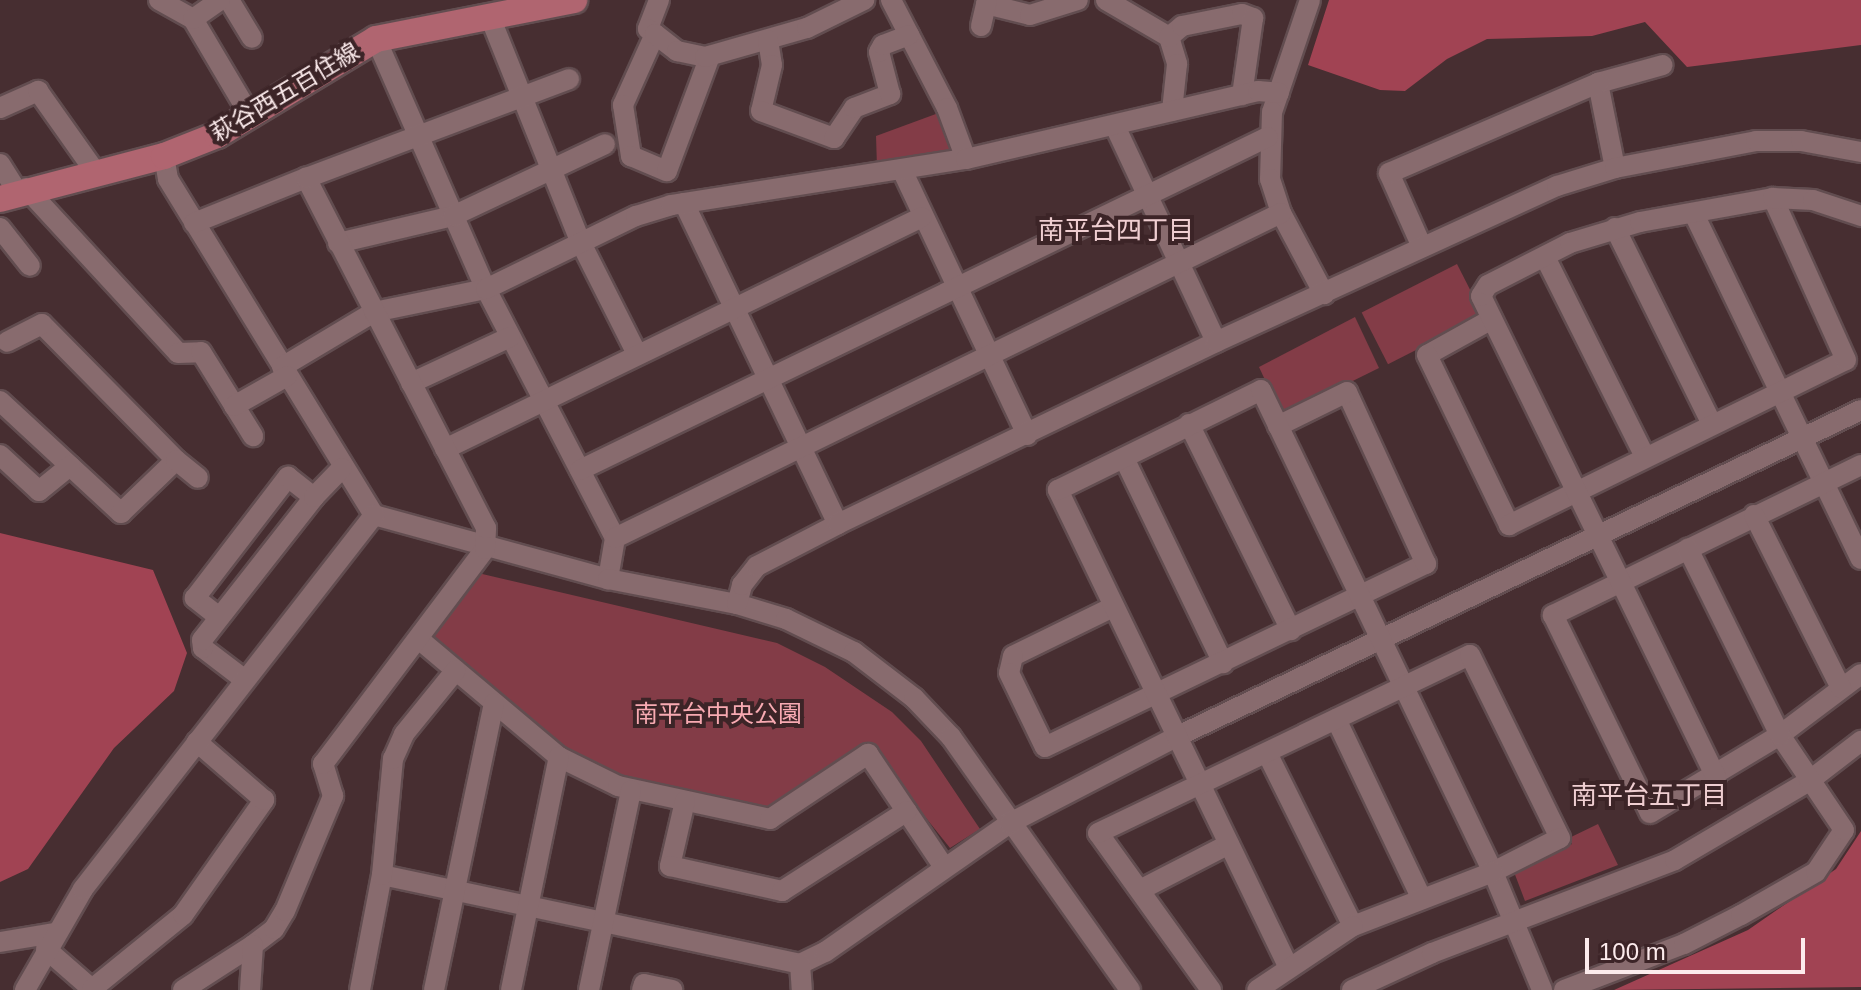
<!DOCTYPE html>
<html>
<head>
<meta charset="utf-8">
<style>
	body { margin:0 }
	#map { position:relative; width:1861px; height:990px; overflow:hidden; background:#472e31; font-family:Arial,"Noto Sans JP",sans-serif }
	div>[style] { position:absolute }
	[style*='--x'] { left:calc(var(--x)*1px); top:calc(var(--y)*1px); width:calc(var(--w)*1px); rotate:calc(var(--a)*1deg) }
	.green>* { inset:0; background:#833c47; transform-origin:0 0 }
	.forest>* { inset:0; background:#a14353 }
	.roads { filter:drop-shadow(2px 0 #624d50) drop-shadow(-2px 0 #624d50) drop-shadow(0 2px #624d50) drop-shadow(0 -2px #624d50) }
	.minor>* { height:20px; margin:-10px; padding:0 10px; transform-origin:10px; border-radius:10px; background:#886b6e }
	.major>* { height:26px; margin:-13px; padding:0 13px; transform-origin:13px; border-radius:13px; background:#b06570 }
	span { translate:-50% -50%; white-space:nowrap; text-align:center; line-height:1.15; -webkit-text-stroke:8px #3c2427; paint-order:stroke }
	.street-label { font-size:24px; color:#fcebec }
	.park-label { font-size:24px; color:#f8aab2 }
	.neighbourhood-label { font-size:26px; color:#efced1 }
	.scale { position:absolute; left:1585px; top:938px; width:220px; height:36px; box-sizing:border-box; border:4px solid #fcebec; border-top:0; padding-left:10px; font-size:24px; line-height:28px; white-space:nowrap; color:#fcebec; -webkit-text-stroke:6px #3c2427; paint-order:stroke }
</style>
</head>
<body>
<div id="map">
	<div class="green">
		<div style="clip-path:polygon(944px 111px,955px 141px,948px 154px,877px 167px,876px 136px)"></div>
		<div style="left:1457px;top:264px;width:58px;height:107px;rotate:63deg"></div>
		<div style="clip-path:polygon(1355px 317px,1379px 368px,1288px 413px,1279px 410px,1259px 367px)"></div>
		<div style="clip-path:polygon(478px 573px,777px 643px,825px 667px,892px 712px,921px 741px,980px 829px,950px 848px,866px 743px,777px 806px,757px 809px,627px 780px,569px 751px,433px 639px,431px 631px)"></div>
		<div style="clip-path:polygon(1598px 824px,1618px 865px,1525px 901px,1514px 872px,1572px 844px,1569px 838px)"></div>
	</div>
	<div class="forest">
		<div style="clip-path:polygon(1329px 0,1861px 0,1861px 45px,1687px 67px,1645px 22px,1592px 36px,1487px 39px,1447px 59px,1405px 91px,1380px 90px,1308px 65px)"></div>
		<div style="clip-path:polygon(0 533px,153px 570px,187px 653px,174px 691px,114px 748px,28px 869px,0 882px)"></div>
		<div style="clip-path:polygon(1861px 831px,1861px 987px,1614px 990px,1748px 930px,1836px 869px)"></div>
	</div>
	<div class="roads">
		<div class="minor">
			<div style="--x:159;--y:0;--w:39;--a:29"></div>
			<div style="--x:193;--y:19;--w:114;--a:59.4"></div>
			<div style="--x:229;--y:0;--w:44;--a:58.8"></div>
			<div style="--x:659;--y:0;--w:31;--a:111"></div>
			<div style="--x:648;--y:29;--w:9;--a:36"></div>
			<div style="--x:655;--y:34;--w:78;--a:114.3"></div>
			<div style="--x:623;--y:105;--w:52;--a:81.1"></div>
			<div style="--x:631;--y:156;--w:39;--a:23"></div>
			<div style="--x:667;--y:171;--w:123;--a:-69.5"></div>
			<div style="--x:891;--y:0;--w:122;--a:62.6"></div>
			<div style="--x:947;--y:108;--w:54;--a:69.6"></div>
			<div style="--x:1106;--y:0;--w:73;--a:30.4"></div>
			<div style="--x:1169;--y:37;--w:28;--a:73"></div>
			<div style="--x:1177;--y:64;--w:47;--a:96.1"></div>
			<div style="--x:1310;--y:0;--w:118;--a:108.7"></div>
			<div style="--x:1272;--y:112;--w:67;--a:91.7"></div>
			<div style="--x:1270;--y:179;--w:36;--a:72"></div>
			<div style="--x:1281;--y:213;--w:92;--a:62"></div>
			<div style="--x:986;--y:4;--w:45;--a:14"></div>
			<div style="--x:1030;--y:15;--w:50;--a:-17.4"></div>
			<div style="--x:490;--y:17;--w:244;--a:68.1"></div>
			<div style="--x:581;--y:243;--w:122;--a:63.2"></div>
			<div style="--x:193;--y:19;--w:33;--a:-35"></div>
			<div style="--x:981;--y:26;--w:27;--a:-77"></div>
			<div style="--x:655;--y:34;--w:28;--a:38"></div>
			<div style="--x:677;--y:51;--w:29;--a:12"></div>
			<div style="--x:705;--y:57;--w:106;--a:-15.9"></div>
			<div style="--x:807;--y:28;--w:64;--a:-26.2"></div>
			<div style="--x:1169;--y:37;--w:17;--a:-40"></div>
			<div style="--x:1182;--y:26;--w:61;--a:-11.3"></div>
			<div style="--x:1242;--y:14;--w:12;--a:20"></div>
			<div style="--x:1253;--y:18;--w:78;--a:98.1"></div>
			<div style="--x:376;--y:39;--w:273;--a:66.3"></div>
			<div style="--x:486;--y:289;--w:280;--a:62.6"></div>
			<div style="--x:615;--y:538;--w:42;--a:99.7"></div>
			<div style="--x:768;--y:40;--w:25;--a:81"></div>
			<div style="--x:772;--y:65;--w:47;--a:103.4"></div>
			<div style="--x:761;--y:111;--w:78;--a:20.3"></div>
			<div style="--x:834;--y:138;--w:36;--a:-56"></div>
			<div style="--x:854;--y:108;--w:39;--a:-21"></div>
			<div style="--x:890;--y:94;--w:43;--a:-104.7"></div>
			<div style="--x:879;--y:52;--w:8;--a:-60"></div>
			<div style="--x:883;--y:45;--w:28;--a:-21"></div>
			<div style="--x:0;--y:108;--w:42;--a:-24.1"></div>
			<div style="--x:38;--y:91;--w:100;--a:54.7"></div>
			<div style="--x:1115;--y:126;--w:238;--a:64.9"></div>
			<div style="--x:164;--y:156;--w:23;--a:80"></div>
			<div style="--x:168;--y:179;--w:394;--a:58.5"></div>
			<div style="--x:374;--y:515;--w:243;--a:15.3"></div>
			<div style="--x:608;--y:579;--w:131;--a:11"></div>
			<div style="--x:737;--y:604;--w:51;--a:17"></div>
			<div style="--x:786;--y:619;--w:76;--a:25.9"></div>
			<div style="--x:854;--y:652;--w:76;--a:37.5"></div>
			<div style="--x:914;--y:698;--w:54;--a:46.5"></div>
			<div style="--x:951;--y:737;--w:310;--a:54.7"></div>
			<div style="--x:0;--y:164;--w:32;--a:58"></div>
			<div style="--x:1615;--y:168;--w:87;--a:-101.3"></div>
			<div style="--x:1598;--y:83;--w:67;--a:-15.5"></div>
			<div style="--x:902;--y:170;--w:293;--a:64.7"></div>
			<div style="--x:26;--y:188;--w:224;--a:47.3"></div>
			<div style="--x:178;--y:353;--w:23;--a:-2"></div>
			<div style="--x:201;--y:352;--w:99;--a:58.2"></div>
			<div style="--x:684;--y:203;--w:356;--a:64.4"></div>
			<div style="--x:1694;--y:214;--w:383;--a:64.2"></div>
			<div style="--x:194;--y:223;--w:121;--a:-21.9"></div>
			<div style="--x:0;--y:228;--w:48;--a:51.7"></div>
			<div style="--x:1615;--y:228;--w:219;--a:63.7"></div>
			<div style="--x:338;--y:243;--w:118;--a:-13.2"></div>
			<div style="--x:453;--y:216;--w:168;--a:-25.3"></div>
			<div style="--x:1422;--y:247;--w:81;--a:-114"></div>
			<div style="--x:1389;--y:173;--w:228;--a:-23.3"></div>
			<div style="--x:1546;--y:259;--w:221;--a:63.4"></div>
			<div style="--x:1492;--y:319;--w:74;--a:151"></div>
			<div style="--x:1427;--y:355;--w:189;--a:64.2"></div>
			<div style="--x:1509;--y:525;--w:375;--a:-26.1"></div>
			<div style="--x:1846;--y:360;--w:178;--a:-114.3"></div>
			<div style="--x:282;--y:367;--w:107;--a:-30.9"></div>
			<div style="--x:374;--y:312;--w:114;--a:-11.6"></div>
			<div style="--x:486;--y:289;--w:167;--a:-26"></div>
			<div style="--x:636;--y:216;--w:37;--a:-17"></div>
			<div style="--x:671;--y:205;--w:299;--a:-8.9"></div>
			<div style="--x:966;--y:159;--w:300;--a:-13.1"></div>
			<div style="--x:1258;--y:91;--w:21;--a:5"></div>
			<div style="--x:411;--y:383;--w:109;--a:-24.9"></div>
			<div style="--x:0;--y:401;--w:165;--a:42.8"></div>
			<div style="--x:121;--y:513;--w:76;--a:-43.9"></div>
			<div style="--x:176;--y:460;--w:191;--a:-134.6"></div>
			<div style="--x:42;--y:324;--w:39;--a:153"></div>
			<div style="--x:234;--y:406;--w:61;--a:-29.5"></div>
			<div style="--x:1189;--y:424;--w:230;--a:63.7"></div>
			<div style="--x:445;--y:449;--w:530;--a:-25.94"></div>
			<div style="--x:0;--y:455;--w:53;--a:42.7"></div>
			<div style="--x:39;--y:491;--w:40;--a:-39"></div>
			<div style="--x:1124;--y:458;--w:228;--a:64.2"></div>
			<div style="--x:176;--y:460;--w:28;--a:39"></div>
			<div style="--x:1861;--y:465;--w:343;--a:154"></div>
			<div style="--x:1553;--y:615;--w:220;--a:63.9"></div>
			<div style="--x:1650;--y:813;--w:152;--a:-31"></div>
			<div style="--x:1780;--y:735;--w:101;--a:-37"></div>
			<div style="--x:580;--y:470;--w:764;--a:-25.83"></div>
			<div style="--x:1754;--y:515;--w:194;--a:63.3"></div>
			<div style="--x:615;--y:538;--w:741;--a:-26.01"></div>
			<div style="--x:737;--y:604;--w:20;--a:-75"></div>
			<div style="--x:742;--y:585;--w:24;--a:-52"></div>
			<div style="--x:757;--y:566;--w:91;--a:-27.4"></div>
			<div style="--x:838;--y:524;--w:420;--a:-25.7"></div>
			<div style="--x:1216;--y:342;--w:375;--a:-24.6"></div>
			<div style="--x:1557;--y:186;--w:61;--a:-17.2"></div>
			<div style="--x:1615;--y:168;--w:144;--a:-10.8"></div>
			<div style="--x:1756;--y:141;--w:45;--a:0"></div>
			<div style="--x:1801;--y:141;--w:61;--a:10.4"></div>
			<div style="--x:1113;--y:607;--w:111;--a:153.9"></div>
			<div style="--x:1013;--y:656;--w:17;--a:103"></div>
			<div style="--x:1009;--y:673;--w:82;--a:64.1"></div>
			<div style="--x:1045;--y:747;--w:423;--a:-25.7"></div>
			<div style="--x:1426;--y:564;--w:189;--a:-114.7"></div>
			<div style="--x:1347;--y:392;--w:77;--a:153.8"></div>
			<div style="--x:219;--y:617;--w:31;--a:-142"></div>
			<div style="--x:195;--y:598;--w:153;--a:-52.5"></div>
			<div style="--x:288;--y:477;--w:33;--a:38"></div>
			<div style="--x:420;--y:640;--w:182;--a:40.1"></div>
			<div style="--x:559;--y:757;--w:66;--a:26.2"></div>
			<div style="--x:618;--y:786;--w:156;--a:12.2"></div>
			<div style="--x:770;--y:819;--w:118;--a:-33.6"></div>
			<div style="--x:868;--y:754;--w:136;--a:56.1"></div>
			<div style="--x:245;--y:680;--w:53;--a:-142.7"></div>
			<div style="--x:203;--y:648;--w:8;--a:-97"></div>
			<div style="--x:202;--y:640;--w:182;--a:-51.9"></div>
			<div style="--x:314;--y:497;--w:40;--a:-46"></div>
			<div style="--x:1336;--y:719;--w:197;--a:64.5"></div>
			<div style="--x:1267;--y:753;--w:193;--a:63.6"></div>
			<div style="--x:1716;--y:777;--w:535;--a:-116.04"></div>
			<div style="--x:1481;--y:296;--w:13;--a:-58"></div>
			<div style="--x:1488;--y:285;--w:92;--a:-27.1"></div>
			<div style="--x:1570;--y:243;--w:73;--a:-16.7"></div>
			<div style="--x:1640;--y:222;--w:135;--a:-10.2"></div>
			<div style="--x:1773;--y:198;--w:40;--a:2.9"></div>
			<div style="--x:1813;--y:200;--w:51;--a:18.4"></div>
			<div style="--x:685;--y:801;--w:67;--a:103"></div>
			<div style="--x:670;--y:866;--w:115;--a:12.6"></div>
			<div style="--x:782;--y:891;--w:148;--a:-32.6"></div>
			<div style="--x:382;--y:875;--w:427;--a:12"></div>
			<div style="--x:800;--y:964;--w:28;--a:-26"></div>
			<div style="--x:825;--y:952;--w:226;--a:-34.9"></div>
			<div style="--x:1010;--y:823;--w:187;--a:-27.4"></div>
			<div style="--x:1176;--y:737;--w:759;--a:-25.52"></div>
			<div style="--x:1140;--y:890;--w:100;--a:-27.3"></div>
			<div style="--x:0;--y:942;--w:56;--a:-9.3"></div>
			<div style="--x:253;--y:945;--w:26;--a:-37"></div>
			<div style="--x:274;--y:929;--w:21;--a:-59"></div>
			<div style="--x:285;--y:911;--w:125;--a:-67.3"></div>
			<div style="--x:333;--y:796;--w:34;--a:-107"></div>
			<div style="--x:323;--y:764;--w:269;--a:-53"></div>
			<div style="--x:485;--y:549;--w:21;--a:-87"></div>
			<div style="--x:486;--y:528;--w:394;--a:-117.2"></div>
			<div style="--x:306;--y:178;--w:281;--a:-20.6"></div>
			<div style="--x:46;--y:949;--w:62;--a:41.1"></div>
			<div style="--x:800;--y:964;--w:26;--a:86"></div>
			<div style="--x:1288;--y:966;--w:529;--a:-115.79"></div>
			<div style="--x:1058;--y:490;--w:226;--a:-26.2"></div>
			<div style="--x:1261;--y:390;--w:535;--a:64.3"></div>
			<div style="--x:1493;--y:872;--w:128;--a:67.4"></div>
			<div style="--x:92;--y:989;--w:117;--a:-39.1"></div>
			<div style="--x:183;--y:915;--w:141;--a:-54.8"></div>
			<div style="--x:264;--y:800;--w:89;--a:-139.1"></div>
			<div style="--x:25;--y:990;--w:116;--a:-60.1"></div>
			<div style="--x:83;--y:889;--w:474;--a:-52.1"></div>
			<div style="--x:183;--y:990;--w:83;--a:-32.7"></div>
			<div style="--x:253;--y:945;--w:45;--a:93.8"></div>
			<div style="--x:360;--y:990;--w:117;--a:-79.2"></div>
			<div style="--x:382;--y:875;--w:117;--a:-84.6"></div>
			<div style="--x:393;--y:759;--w:27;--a:-66"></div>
			<div style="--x:404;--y:734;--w:82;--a:-50.9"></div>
			<div style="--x:434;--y:990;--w:293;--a:-78.2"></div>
			<div style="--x:511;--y:990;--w:238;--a:-78.4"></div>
			<div style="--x:589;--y:990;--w:204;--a:-78.1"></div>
			<div style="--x:642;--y:990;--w:6;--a:-72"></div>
			<div style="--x:644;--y:984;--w:29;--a:12"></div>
			<div style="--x:1211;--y:990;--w:193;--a:-125.7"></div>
			<div style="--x:1098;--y:833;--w:412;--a:-25.6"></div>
			<div style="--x:1470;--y:655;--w:204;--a:63.8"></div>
			<div style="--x:1560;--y:838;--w:75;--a:153.1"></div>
			<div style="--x:1493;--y:872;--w:150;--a:158.9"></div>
			<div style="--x:1353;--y:926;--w:115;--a:146.3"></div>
			<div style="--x:1352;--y:990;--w:88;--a:-24.8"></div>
			<div style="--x:1432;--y:953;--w:260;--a:-20.9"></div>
			<div style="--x:1675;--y:860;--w:156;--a:-30.5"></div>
			<div style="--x:1809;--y:781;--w:66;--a:-37.6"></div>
			<div style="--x:1564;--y:990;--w:129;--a:-21"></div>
			<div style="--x:1684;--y:944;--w:64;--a:-27"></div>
			<div style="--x:1741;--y:915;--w:86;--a:-29.8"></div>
			<div style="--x:1816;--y:872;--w:50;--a:-56.3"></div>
			<div style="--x:1844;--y:830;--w:115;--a:-124"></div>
			<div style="--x:1780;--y:735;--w:208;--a:-116.3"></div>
		</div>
		<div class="major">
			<div style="--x:0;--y:199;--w:170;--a:-14.7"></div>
			<div style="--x:164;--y:156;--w:57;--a:-21.6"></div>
			<div style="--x:217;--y:135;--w:186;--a:-31.1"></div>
			<div style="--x:376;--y:39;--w:202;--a:-11.1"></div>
		</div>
	</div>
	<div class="street-label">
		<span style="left:285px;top:92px;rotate:-31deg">萩谷西五百住線</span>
	</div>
	<div class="park-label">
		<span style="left:718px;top:714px">南平台中央公園</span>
	</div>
	<div class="neighbourhood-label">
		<span style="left:1116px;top:231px">南平台四丁目</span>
		<span style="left:1649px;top:796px">南平台五丁目</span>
	</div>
	<div class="scale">100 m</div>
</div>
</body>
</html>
